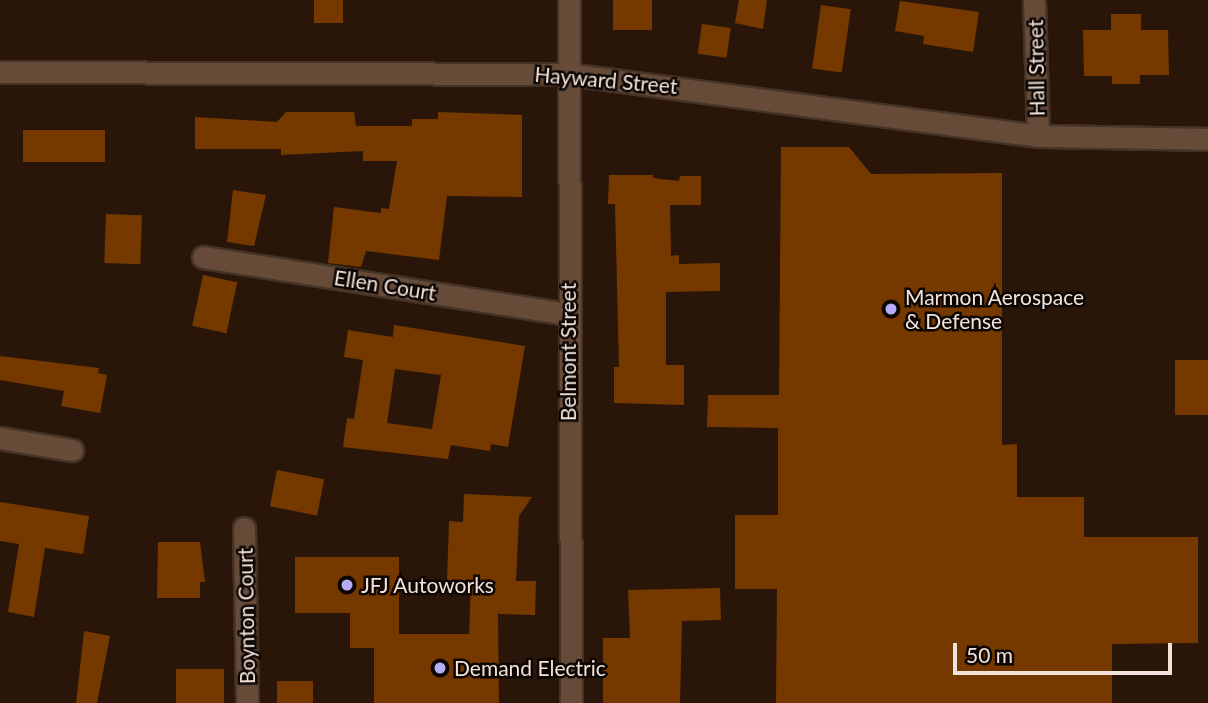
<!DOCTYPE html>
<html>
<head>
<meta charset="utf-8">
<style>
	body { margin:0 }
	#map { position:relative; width:1208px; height:703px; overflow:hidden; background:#291609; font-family:Lato,sans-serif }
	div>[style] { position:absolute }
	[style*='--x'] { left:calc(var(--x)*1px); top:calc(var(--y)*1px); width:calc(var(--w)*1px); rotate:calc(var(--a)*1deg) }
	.building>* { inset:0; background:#753900; transform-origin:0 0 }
	.roads { filter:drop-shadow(2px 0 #453326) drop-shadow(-2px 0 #453326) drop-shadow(0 2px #453326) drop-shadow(0 -2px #453326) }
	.street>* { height:21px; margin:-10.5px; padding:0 10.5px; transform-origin:10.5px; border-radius:10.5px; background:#664b39 }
	.dots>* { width:19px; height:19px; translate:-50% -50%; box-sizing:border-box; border:4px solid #0c0502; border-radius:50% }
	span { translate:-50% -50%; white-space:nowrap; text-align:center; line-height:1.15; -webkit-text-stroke:5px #0c0502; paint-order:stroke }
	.street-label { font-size:21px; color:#f1e3db }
	.poi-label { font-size:21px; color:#f1e3db }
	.left { translate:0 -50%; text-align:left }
	.scale { position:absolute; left:953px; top:643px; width:219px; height:32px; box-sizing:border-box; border:4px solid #f1e3db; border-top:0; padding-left:9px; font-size:21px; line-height:24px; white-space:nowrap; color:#f1e3db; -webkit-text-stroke:5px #0c0502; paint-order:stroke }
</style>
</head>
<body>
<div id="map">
	<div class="building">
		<div style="left:314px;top:0;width:29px;height:23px"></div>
		<div style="left:613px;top:0;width:39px;height:30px"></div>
		<div style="clip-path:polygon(739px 0,767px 0,763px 29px,735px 23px)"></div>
		<div style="clip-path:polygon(900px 1px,979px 12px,973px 52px,923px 44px,924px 36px,895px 31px)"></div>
		<div style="left:821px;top:5px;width:30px;height:64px;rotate:8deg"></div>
		<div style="clip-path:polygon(1111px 14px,1141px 14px,1141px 30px,1168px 30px,1169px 75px,1140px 75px,1140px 84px,1112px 84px,1112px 76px,1084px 76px,1083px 30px,1111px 30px)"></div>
		<div style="left:702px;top:24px;width:29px;height:30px;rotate:8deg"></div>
		<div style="clip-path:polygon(286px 112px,354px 112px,356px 126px,412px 126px,412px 119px,438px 119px,438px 112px,522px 115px,522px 197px,447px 196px,439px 260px,366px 251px,361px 267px,328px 263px,334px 207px,381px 213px,381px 208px,389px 209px,397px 161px,363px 161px,363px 151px,281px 155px,281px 149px,195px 149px,195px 117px,277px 122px)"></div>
		<div style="left:23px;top:130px;width:82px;height:32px"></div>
		<div style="clip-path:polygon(781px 147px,849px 147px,871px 174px,1002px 173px,1002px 445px,1017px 444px,1017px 497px,1084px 497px,1084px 537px,1198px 537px,1198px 643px,1112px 644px,1112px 703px,776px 703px,777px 589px,735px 589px,735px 515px,778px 515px,778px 428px,707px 427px,708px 395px,779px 395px)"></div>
		<div style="clip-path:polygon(609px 175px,653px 175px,653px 178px,679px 181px,680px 176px,701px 176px,701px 205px,670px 205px,671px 256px,679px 255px,679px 264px,720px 263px,720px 291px,666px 292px,666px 365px,684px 365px,684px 405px,614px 403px,614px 367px,619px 367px,615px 204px,608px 204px)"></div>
		<div style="clip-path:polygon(233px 190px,266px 195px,254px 246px,227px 242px)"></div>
		<div style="left:106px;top:214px;width:36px;height:49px;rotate:2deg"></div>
		<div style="left:203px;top:275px;width:35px;height:52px;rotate:12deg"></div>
		<div style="clip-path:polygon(evenodd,394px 325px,525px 346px,508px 447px,491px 444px,490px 451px,451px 445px,448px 459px,343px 447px,347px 418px,354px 419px,363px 360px,344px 357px,348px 330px,393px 337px,394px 325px,395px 369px,441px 375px,432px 429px,387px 423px,395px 369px)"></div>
		<div style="clip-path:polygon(0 356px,99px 368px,98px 373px,107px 375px,100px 413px,61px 406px,64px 391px,0 380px)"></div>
		<div style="left:1175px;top:360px;width:33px;height:55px"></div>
		<div style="left:277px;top:470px;width:48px;height:37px;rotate:11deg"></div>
		<div style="clip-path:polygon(464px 494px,532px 497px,519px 516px,516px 581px,536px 581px,535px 615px,498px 614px,499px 703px,374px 703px,374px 648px,350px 648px,350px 613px,295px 613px,295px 557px,399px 557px,399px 634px,469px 634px,471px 581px,447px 580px,449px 521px,463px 522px)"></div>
		<div style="clip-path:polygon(0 502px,89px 516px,83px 554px,45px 548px,34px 617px,8px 612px,19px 544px,0 541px)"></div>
		<div style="clip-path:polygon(158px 542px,200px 542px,205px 582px,200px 582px,200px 598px,157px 598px)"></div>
		<div style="clip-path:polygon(720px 588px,721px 620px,682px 621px,680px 703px,603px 703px,603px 638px,630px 638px,628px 590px)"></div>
		<div style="clip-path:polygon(84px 631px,110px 636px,97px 703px,76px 703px)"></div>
		<div style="left:176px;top:669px;width:48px;height:34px"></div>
		<div style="left:277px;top:681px;width:36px;height:22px"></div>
	</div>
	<div class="roads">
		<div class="street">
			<div style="--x:569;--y:0;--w:703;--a:89.84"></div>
			<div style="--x:1034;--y:0;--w:136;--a:88.3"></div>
			<div style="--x:0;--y:72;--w:568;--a:0.2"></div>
			<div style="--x:568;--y:74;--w:474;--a:7.5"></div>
			<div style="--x:1038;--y:136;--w:170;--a:1"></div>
			<div style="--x:203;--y:257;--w:369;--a:8.9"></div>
			<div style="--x:0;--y:438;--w:73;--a:9.5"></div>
			<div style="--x:244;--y:528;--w:175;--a:89"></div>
		</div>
	</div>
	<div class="dots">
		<div style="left:891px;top:309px;background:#b6acf8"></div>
		<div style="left:347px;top:585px;background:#b6acf8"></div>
		<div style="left:440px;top:668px;background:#b6acf8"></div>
	</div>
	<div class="street-label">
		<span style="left:1036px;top:68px;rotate:-91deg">Hall Street</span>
		<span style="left:606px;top:80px;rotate:5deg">Hayward Street</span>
		<span style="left:385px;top:285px;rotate:9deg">Ellen Court</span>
		<span style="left:568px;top:352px;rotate:-90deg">Belmont Street</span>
		<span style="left:246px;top:616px;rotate:-91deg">Boynton Court</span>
	</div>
	<div class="poi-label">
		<span class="left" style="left:905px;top:309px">Marmon Aerospace<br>&amp; Defense</span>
		<span class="left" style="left:361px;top:585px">JFJ Autoworks</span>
		<span class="left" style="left:454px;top:668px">Demand Electric</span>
	</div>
	<div class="scale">50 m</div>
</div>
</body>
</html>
